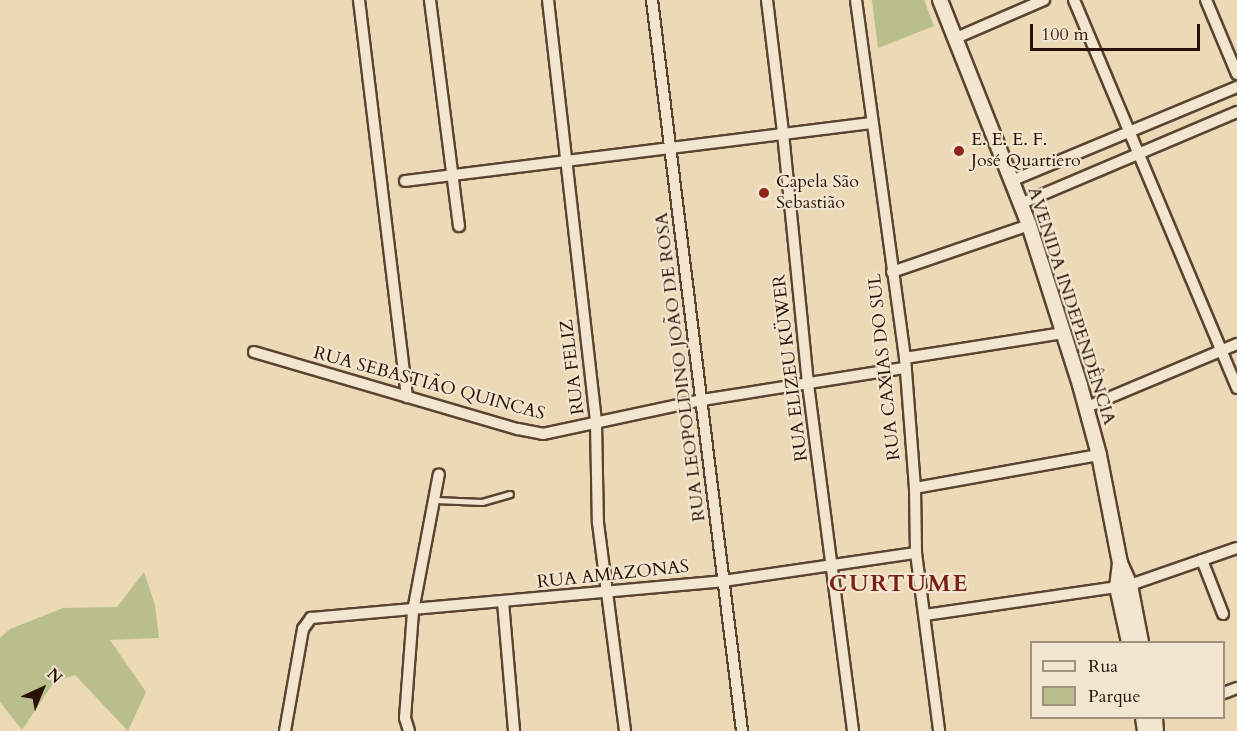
<!DOCTYPE html>
<html>
<head>
<meta charset="utf-8">
<style>
	body { margin:0 }
	#map { position:relative; width:1237px; height:731px; overflow:hidden; background:#ecd9b6; font-family:Cardo,serif }
	div>[style] { position:absolute }
	[style*='--x'] { left:calc(var(--x)*1px); top:calc(var(--y)*1px); width:calc(var(--w)*1px); rotate:calc(var(--a)*1deg) }
	.green>* { inset:0; background:#b8bf8d }
	.roads { filter:drop-shadow(2px 0 #5a4331) drop-shadow(-2px 0 #5a4331) drop-shadow(0 2px #5a4331) drop-shadow(0 -2px #5a4331) }
	.lane>* { height:5px; margin:-2.5px; padding:0 2.5px; transform-origin:2.5px; border-radius:2.5px; background:#f3e6d0 }
	.street>* { height:10px; margin:-5px; padding:0 5px; transform-origin:5px; border-radius:5px; background:#f3e6d0 }
	.secondary>* { height:14px; margin:-7px; padding:0 7px; transform-origin:7px; border-radius:7px; background:#f3e6d0 }
	.dots>* { width:16px; height:16px; translate:-50% -50%; box-sizing:border-box; border:3px solid #f3e6d0; border-radius:50% }
	span { translate:-50% -50%; white-space:nowrap; text-align:center; line-height:1.15; -webkit-text-stroke:4.5px #f3e6d0; paint-order:stroke }
	.poi-label { font-size:18px; color:#291105 }
	.left { translate:0 -50%; text-align:left }
	.street-label { font-size:18px; color:#291105 }
	.district-label { font-size:24px; color:#7a1f14; font-weight:700; letter-spacing:1.5px }
	.legend { position:absolute; left:1030px; top:641px; width:195px; height:78px; box-sizing:border-box; background:#f3e6d0; border:2px solid #a2917f; margin:0; padding:8px 10px; list-style:none; font-size:18px; color:#291105 }
	.legend li { display:flex; align-items:center; gap:12px; height:30px }
	.legend b { width:30px; border:2px solid #a2917f }
	.north { position:absolute; left:12px; top:659px; width:60px; height:60px; -webkit-text-stroke:4px #f3e6d0; paint-order:stroke; rotate:44deg; font-size:16px; font-weight:700; line-height:24px; text-align:center; color:#291105 }
	.north::after { content:''; display:block; margin:auto; width:21px; height:27px; background:#291105; clip-path:polygon(50% 0,100% 100%,50% 72%,0 100%) }
	.scale { position:absolute; left:1030px; top:24px; width:170px; height:27px; box-sizing:border-box; border:3px solid #291105; border-top:0; padding-left:8px; font-size:18px; line-height:21px; white-space:nowrap; color:#291105; -webkit-text-stroke:4px #f3e6d0; paint-order:stroke }
</style>
</head>
<body>
<div id="map">
	<div class="green">
		<div style="clip-path:polygon(872px 0,924px 0,934px 26px,878px 48px)"></div>
		<div style="clip-path:polygon(144px 572px,155px 605px,159px 638px,110px 640px,146px 692px,128px 731px,75px 675px,54px 682px,22px 730px,0 702px,0 638px,10px 629px,63px 608px,117px 607px)"></div>
	</div>
	<div class="roads">
		<div class="lane">
			<div style="--x:435;--y:500;--w:47;--a:2.4"></div>
			<div style="--x:482;--y:502;--w:29;--a:-16"></div>
		</div>
		<div class="street">
			<div style="--x:359;--y:0;--w:400;--a:83.1"></div>
			<div style="--x:430;--y:0;--w:228;--a:82.7"></div>
			<div style="--x:548;--y:0;--w:426;--a:83.5"></div>
			<div style="--x:596;--y:423;--w:100;--a:88.9"></div>
			<div style="--x:598;--y:523;--w:210;--a:82.6"></div>
			<div style="--x:652;--y:0;--w:737;--a:82.98"></div>
			<div style="--x:767;--y:0;--w:134;--a:83.1"></div>
			<div style="--x:783;--y:133;--w:252;--a:84.3"></div>
			<div style="--x:808;--y:384;--w:350;--a:82.6"></div>
			<div style="--x:856;--y:0;--w:361;--a:82.2"></div>
			<div style="--x:905;--y:358;--w:130;--a:85.6"></div>
			<div style="--x:915;--y:488;--w:65;--a:89.1"></div>
			<div style="--x:916;--y:553;--w:179;--a:82.6"></div>
			<div style="--x:1074;--y:0;--w:421;--a:67.2"></div>
			<div style="--x:1206;--y:0;--w:80;--a:67.3"></div>
			<div style="--x:956;--y:38;--w:96;--a:-23.4"></div>
			<div style="--x:405;--y:181;--w:471;--a:-7.1"></div>
			<div style="--x:1011;--y:181;--w:245;--a:-22.6"></div>
			<div style="--x:1020;--y:204;--w:236;--a:-23"></div>
			<div style="--x:892;--y:272;--w:145;--a:-18.9"></div>
			<div style="--x:254;--y:352;--w:275;--a:16.3"></div>
			<div style="--x:518;--y:429;--w:25;--a:11"></div>
			<div style="--x:543;--y:434;--w:163;--a:-12.1"></div>
			<div style="--x:702;--y:400;--w:206;--a:-9"></div>
			<div style="--x:905;--y:358;--w:160;--a:-9"></div>
			<div style="--x:1087;--y:407;--w:163;--a:-22.8"></div>
			<div style="--x:915;--y:488;--w:187;--a:-10.2"></div>
			<div style="--x:1202;--y:560;--w:58;--a:68.7"></div>
			<div style="--x:503;--y:602;--w:129;--a:85.1"></div>
			<div style="--x:925;--y:615;--w:207;--a:-8.3"></div>
			<div style="--x:1130;--y:585;--w:113;--a:-19.1"></div>
			<div style="--x:1224;--y:693;--w:14;--a:-21"></div>
			<div style="--x:285;--y:731;--w:104;--a:-80"></div>
			<div style="--x:303;--y:629;--w:14;--a:-54"></div>
			<div style="--x:311;--y:618;--w:414;--a:-5.1"></div>
			<div style="--x:723;--y:581;--w:195;--a:-8.3"></div>
			<div style="--x:409;--y:731;--w:14;--a:-107"></div>
			<div style="--x:405;--y:718;--w:107;--a:-85.7"></div>
			<div style="--x:413;--y:611;--w:139;--a:-79.3"></div>
		</div>
		<div class="secondary">
			<div style="--x:940;--y:0;--w:242;--a:68.4"></div>
			<div style="--x:1029;--y:225;--w:168;--a:72.3"></div>
			<div style="--x:1080;--y:385;--w:73;--a:74.8"></div>
			<div style="--x:1099;--y:455;--w:110;--a:79"></div>
			<div style="--x:1120;--y:563;--w:24;--a:66"></div>
			<div style="--x:1130;--y:585;--w:58;--a:79.1"></div>
			<div style="--x:1120;--y:563;--w:24;--a:97"></div>
			<div style="--x:1117;--y:587;--w:56;--a:77.7"></div>
			<div style="--x:1143;--y:718;--w:13;--a:81"></div>
			<div style="--x:1155;--y:718;--w:13;--a:86"></div>
		</div>
	</div>
	<div class="dots">
		<div style="left:959px;top:151px;background:#8f2418"></div>
		<div style="left:764px;top:193px;background:#8f2418"></div>
	</div>
	<div class="poi-label">
		<span class="left" style="left:971px;top:151px">E. E. E. F.<br>José Quartiero</span>
		<span class="left" style="left:776px;top:193px">Capela São<br>Sebastião</span>
	</div>
	<div class="street-label">
		<span style="left:1071px;top:306px;rotate:72deg">AVENIDA INDEPENDÊNCIA</span>
		<span style="left:573px;top:367px;rotate:-97deg">RUA FELIZ</span>
		<span style="left:681px;top:367px;rotate:-97deg">RUA LEOPOLDINO JOÃO DE ROSA</span>
		<span style="left:885px;top:367px;rotate:-96deg">RUA CAXIAS DO SUL</span>
		<span style="left:791px;top:368px;rotate:-97deg">RUA ELIZEU KÜWER</span>
		<span style="left:429px;top:384px;rotate:15deg">RUA SEBASTIÃO QUINCAS</span>
		<span style="left:613px;top:575px;rotate:-6deg">RUA AMAZONAS</span>
	</div>
	<div class="district-label">
		<span style="left:899px;top:584px">CURTUME</span>
	</div>
	<ul class="legend">
	<li><b style="height:8px;background:#f3e6d0"></b>Rua</li>
	<li><b style="height:16px;background:#b8bf8d"></b>Parque</li>
	</ul>
	<div class="north">N</div>
	<div class="scale">100 m</div>
</div>
</body>
</html>
